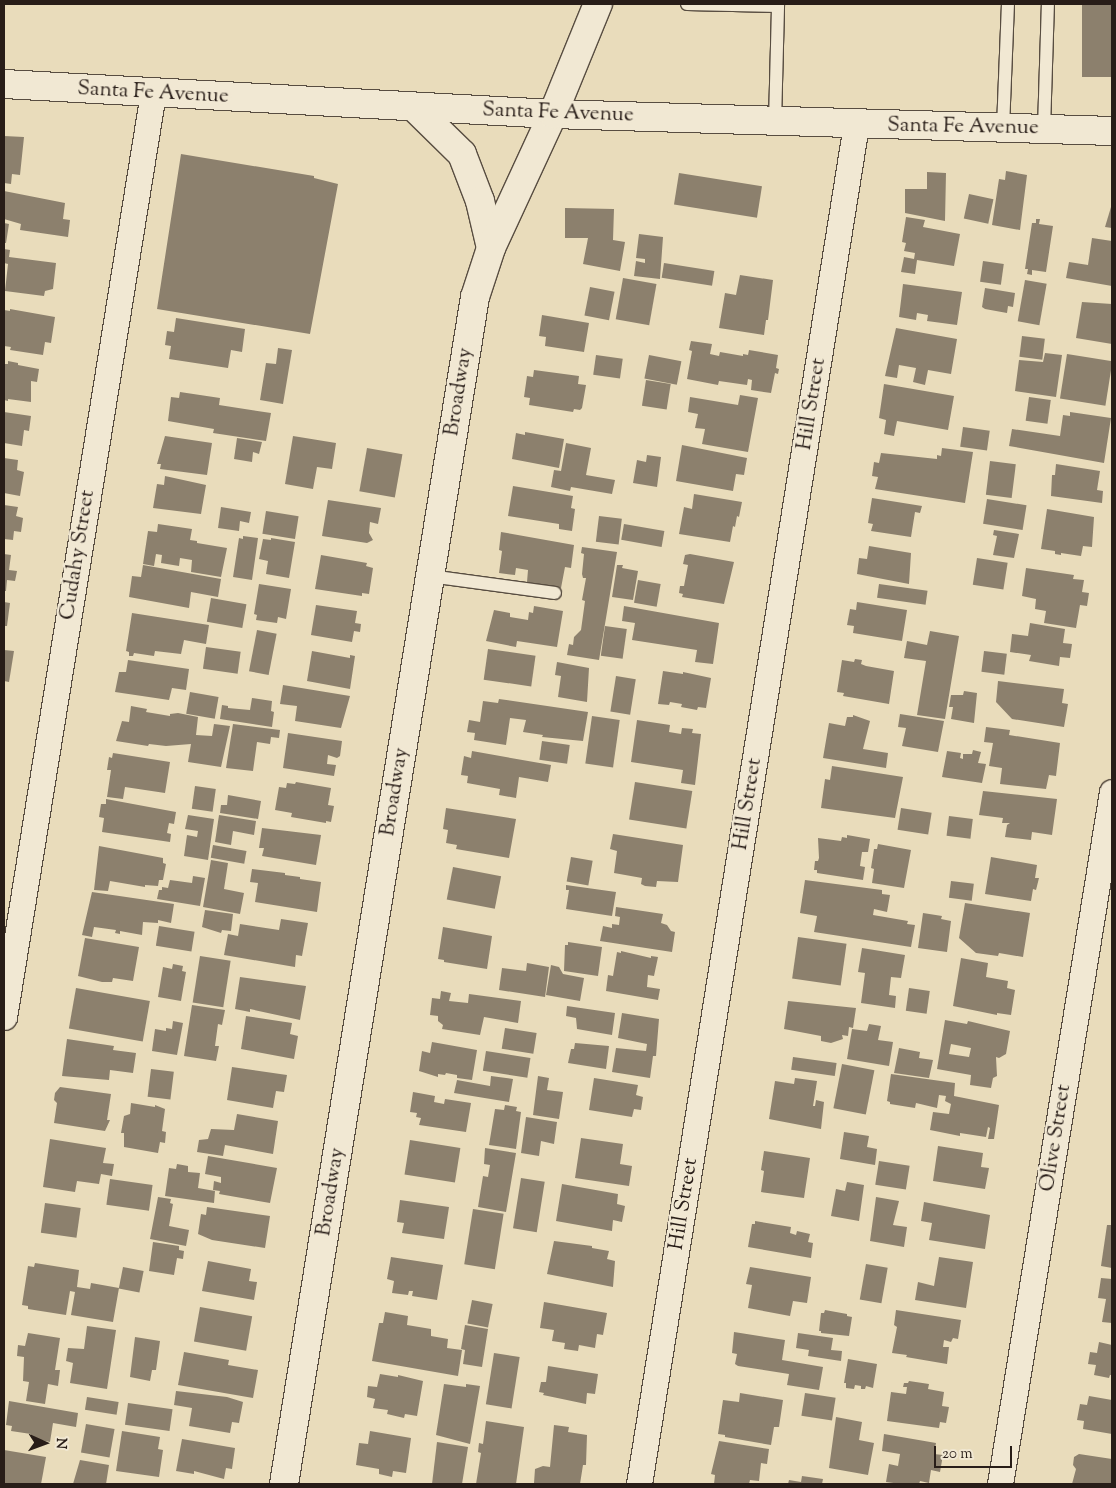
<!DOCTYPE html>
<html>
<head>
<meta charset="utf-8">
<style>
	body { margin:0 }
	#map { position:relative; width:1116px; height:1488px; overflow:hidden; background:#e9dcbb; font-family:"Sorts Mill Goudy",serif }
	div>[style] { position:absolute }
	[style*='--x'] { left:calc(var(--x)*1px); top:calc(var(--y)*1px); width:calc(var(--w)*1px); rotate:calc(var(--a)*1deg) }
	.building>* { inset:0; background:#8c806d; transform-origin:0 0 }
	.roads { filter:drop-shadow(1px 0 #584d41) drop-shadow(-1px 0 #584d41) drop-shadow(0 1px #584d41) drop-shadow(0 -1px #584d41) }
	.lane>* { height:12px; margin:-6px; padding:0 6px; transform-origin:6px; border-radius:6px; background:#f1e8d3 }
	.street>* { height:25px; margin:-12.5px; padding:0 12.5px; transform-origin:12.5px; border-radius:12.5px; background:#f1e8d3 }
	.secondary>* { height:28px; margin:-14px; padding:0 14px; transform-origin:14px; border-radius:14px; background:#f1e8d3 }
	span { translate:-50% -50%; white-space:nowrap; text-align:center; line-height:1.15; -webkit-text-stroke:5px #f1e8d3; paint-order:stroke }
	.street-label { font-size:21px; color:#281d18 }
	.frame { position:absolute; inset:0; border:5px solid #281d18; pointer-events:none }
	.north { position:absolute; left:20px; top:1418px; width:50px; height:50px; -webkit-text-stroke:4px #f1e8d3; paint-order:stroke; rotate:92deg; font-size:14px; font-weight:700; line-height:20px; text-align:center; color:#281d18 }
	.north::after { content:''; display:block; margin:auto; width:18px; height:22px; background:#281d18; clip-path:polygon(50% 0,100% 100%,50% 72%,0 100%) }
	.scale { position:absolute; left:934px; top:1446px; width:78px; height:22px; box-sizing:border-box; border:2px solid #281d18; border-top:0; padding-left:6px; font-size:15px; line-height:18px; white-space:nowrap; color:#281d18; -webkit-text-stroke:4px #f1e8d3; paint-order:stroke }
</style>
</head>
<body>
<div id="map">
	<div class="building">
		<div style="left:1082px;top:4px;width:30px;height:73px"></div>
		<div style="clip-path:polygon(4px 136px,24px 137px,20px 175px,12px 174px,11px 184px,4px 183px)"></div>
		<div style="clip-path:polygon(181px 154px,314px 176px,314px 178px,338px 184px,310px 334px,157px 309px)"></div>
		<div style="clip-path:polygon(1006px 171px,1027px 175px,1020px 230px,992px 225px,999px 179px,1005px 180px)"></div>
		<div style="clip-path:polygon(927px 172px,946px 173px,945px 221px,905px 213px,905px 189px,927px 189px)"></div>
		<div style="left:679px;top:173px;width:84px;height:32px;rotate:9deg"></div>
		<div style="clip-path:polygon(4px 191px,65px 203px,63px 219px,70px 220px,68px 237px,20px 230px,21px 224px,4px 219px)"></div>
		<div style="left:969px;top:194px;width:25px;height:25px;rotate:12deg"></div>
		<div style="clip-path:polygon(1111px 207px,1112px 207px,1112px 228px,1105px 227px)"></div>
		<div style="clip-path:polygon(565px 208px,614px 209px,613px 240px,625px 242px,620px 271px,583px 264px,588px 238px,565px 238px)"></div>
		<div style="clip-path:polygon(906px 217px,925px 220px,923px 227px,960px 234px,954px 266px,917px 260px,915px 274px,901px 272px,904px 257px,914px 259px,915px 253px,904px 251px,906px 243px,902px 242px)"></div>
		<div style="clip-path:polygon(1036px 219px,1040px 219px,1039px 224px,1053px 226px,1046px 272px,1032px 270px,1032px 275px,1027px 274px,1028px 269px,1025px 269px,1032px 223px,1036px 223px)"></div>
		<div style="clip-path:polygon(4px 223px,9px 224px,6px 243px,4px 243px)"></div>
		<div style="clip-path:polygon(639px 234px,663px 237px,660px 279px,634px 276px,636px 261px,645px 263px,645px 259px,636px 258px)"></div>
		<div style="clip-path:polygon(1092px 238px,1112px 241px,1112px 286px,1066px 278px,1069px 262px,1088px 265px)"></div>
		<div style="clip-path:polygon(4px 249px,10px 250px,9px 257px,56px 263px,53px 289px,45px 291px,44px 296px,5px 291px,8px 264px,4px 263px)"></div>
		<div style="left:983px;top:261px;width:21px;height:21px;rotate:8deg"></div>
		<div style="left:664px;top:263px;width:51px;height:15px;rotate:9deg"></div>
		<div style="clip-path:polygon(740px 275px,773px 280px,768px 320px,766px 320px,764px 335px,719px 328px,725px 293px,736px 295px)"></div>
		<div style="left:623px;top:278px;width:34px;height:42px;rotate:10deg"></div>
		<div style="left:1025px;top:280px;width:22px;height:42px;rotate:10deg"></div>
		<div style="clip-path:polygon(903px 284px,962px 292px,957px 325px,927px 321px,928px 315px,917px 313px,916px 320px,899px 317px)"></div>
		<div style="left:590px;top:287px;width:25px;height:29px;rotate:11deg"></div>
		<div style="clip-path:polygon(985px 288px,1015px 293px,1013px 307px,1008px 306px,1007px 313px,985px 309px,982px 307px)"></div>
		<div style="clip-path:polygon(1082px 302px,1112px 304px,1112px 344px,1076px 338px)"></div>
		<div style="clip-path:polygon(10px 309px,55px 317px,51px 343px,45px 342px,43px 355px,10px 350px,11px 347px,4px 346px,4px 310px,10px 311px)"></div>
		<div style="clip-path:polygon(542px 315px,589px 323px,584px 352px,545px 346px,546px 337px,539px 336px)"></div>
		<div style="clip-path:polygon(176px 318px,245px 329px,242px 352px,231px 350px,228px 368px,169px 359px,171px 346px,165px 345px,167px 331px,174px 332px)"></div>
		<div style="clip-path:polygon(896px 328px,957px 339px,951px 374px,928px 370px,925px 385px,913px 382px,916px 368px,899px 365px,897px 378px,885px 376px)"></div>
		<div style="left:1022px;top:336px;width:23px;height:21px;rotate:7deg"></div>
		<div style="clip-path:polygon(691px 341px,712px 344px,710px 354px,719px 356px,720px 352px,743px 356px,743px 354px,748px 355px,749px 350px,778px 355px,776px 368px,779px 369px,778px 374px,775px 373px,771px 393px,751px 390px,752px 380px,748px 379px,747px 385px,719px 381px,718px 385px,687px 379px,692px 351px,689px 350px)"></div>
		<div style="clip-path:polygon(278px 348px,292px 350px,283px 404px,260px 400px,266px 363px,276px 364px)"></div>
		<div style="clip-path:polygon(1045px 353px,1062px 355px,1056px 397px,1015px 391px,1019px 360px,1043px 362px)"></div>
		<div style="left:1067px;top:354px;width:46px;height:45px;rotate:9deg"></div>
		<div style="left:596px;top:355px;width:27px;height:20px;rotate:8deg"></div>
		<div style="left:649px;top:355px;width:33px;height:24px;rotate:11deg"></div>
		<div style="clip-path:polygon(8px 361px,18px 363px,18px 365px,39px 369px,37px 382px,31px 381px,31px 402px,8px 399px,8px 401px,4px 400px,4px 364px,8px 364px)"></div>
		<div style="clip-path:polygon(534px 370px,579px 376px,578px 384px,586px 385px,582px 408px,580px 410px,574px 409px,573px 412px,529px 405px,530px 398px,524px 397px,527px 376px,533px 377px)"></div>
		<div style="left:646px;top:380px;width:25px;height:26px;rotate:9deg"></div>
		<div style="clip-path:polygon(884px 384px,954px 396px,948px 430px,897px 421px,894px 436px,884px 434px,886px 420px,879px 418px)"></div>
		<div style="clip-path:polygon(180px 392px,220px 398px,219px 405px,271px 413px,266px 441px,213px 433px,214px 429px,168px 421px,171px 397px,179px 398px)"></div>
		<div style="clip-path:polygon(740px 395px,758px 398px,748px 452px,702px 444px,705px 429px,695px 428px,698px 414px,688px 412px,690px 397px,738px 405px)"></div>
		<div style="left:1029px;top:397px;width:22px;height:24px;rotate:8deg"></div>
		<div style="clip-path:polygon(4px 412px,31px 416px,29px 431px,24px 430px,22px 446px,4px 443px)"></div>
		<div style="clip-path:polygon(1070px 412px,1111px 418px,1104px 463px,1009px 446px,1012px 429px,1060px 436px,1063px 415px,1070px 416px)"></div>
		<div style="left:963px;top:427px;width:27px;height:20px;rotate:8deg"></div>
		<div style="clip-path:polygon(525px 432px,564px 439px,559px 468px,512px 459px,516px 433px,525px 435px)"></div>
		<div style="clip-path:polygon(165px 436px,212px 443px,207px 475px,160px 469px,161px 464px,157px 464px)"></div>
		<div style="clip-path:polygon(293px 436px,336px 443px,332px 469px,317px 467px,313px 489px,285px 484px)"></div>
		<div style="clip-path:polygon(237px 438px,262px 442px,259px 454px,253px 452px,252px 462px,234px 459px)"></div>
		<div style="clip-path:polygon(566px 443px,591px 448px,586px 475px,615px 480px,612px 494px,571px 487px,570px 491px,551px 487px,554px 470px,561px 471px)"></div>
		<div style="clip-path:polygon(682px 445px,747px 458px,744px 475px,736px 474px,733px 491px,676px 481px)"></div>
		<div style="left:367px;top:448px;width:36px;height:44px;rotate:10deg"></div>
		<div style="clip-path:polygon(942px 448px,973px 452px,965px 503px,875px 489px,878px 477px,872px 476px,874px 462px,879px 463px,881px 453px,937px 459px,937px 455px,941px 456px)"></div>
		<div style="clip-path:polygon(647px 455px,661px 457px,657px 487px,633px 483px,637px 460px,646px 462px)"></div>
		<div style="clip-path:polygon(4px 458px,18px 460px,17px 470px,24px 472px,20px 496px,4px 493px)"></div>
		<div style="left:990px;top:461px;width:26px;height:34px;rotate:7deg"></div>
		<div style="clip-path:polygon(1056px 464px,1100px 471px,1097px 490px,1103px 491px,1102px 503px,1051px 496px,1052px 475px,1055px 475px)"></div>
		<div style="clip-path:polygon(165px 476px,206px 485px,201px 514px,153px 508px,157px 484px,164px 485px)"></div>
		<div style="clip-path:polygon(513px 486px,573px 496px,571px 508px,575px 509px,572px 531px,559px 529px,559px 524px,508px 516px)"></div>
		<div style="clip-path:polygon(694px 494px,742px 502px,739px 517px,737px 516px,735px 527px,733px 526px,730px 542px,679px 534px,684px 507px,692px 509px)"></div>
		<div style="clip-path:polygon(872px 498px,922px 506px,920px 513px,915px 512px,911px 537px,871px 531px,873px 524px,868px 523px)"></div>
		<div style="left:987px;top:499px;width:40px;height:25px;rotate:9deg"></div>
		<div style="clip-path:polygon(328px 500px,381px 508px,378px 524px,370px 522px,369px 533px,373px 540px,367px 543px,322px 536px)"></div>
		<div style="clip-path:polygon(4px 505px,18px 507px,16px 516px,23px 518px,21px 532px,14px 531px,13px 540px,4px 539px)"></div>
		<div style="clip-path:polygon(221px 507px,251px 512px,249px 523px,240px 521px,239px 531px,218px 528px)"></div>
		<div style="clip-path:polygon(1047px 509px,1094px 517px,1092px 547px,1083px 546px,1081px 556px,1061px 553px,1061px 555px,1055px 554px,1055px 551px,1041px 549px)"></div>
		<div style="left:266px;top:511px;width:33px;height:23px;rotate:9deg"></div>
		<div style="left:599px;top:516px;width:23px;height:26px;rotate:7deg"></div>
		<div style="clip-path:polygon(158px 524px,192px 529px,190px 540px,197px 541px,197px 543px,227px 548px,221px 577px,191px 572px,192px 560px,180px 558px,179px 566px,161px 563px,162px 555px,156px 554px,154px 566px,143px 564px,148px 531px,157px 532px)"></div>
		<div style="left:624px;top:524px;width:41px;height:16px;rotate:10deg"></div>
		<div style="clip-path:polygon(994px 530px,1019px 534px,1014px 558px,993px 555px,997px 536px,993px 535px)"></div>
		<div style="clip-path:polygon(501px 532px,574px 545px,571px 568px,565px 567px,561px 588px,527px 582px,528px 570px,516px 568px,515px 575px,499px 573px,502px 551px,499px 550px)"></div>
		<div style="clip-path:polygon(243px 536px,258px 538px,252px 580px,233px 577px,239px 538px,243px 539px)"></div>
		<div style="clip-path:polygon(271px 538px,295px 542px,289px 578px,266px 574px,268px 561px,259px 559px,263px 539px,271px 540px)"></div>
		<div style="clip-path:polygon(869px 546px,911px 553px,909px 584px,857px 574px,859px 558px,867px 559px)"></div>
		<div style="clip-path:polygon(582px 547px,617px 552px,599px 660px,567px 655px,569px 644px,573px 645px,574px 637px,581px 630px,585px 601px,582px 600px,586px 578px,583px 578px,582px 574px,584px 554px,581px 553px)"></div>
		<div style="clip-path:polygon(4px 554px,11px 555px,9px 570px,17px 571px,15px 581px,7px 580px,6px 591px,4px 591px)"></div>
		<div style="clip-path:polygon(690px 554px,734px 562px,724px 604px,682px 597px,683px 594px,679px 593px,680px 586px,684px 586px,688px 565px,683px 564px,685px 555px)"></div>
		<div style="clip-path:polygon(321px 555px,367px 563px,366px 566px,373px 568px,369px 594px,362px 593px,362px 596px,315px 589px)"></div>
		<div style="left:977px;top:558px;width:31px;height:27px;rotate:9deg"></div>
		<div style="clip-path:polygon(143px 565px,221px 579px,218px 597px,191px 592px,189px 608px,129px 597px,132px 576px,141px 577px)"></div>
		<div style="clip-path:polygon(617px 565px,623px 565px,622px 568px,638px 571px,633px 600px,612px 597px)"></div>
		<div style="clip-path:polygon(1026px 568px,1074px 575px,1073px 579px,1084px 580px,1082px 592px,1089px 593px,1087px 606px,1080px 605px,1076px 628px,1044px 623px,1046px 611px,1035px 609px,1036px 599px,1022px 596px)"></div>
		<div style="left:638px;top:580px;width:23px;height:23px;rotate:10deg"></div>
		<div style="clip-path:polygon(259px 584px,291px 589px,286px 619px,278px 617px,277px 623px,256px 620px,257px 615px,254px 614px)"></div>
		<div style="left:879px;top:584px;width:49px;height:14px;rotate:8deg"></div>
		<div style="left:211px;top:598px;width:36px;height:24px;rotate:10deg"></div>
		<div style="clip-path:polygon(4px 602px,10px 603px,7px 626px,4px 626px)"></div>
		<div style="clip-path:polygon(857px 602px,907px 610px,902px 641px,853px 633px,854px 626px,847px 625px,850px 609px,856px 610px)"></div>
		<div style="clip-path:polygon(316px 605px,357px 611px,355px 623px,361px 624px,360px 632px,354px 631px,352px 642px,311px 635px)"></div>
		<div style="clip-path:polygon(534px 606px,563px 611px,557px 647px,517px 641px,516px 647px,486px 641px,494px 610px,510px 613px,510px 617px,528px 620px,529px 612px,533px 613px)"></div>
		<div style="clip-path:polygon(624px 606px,719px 623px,713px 664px,695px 662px,697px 650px,632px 640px,635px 623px,622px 621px)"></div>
		<div style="clip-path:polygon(132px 613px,209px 625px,206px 644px,184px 640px,181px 654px,155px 651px,154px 656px,134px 653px,133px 656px,129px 656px,129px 652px,126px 651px)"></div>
		<div style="clip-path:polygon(1030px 623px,1065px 629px,1063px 643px,1072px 644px,1070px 658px,1060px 657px,1059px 666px,1029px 661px,1031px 655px,1010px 652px,1012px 634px,1028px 636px)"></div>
		<div style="left:605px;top:626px;width:22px;height:30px;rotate:8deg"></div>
		<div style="left:257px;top:630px;width:20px;height:42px;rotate:11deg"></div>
		<div style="clip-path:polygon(930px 631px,959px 636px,945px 719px,917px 715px,926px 661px,904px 658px,907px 641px,927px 645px)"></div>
		<div style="left:206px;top:647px;width:35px;height:22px;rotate:8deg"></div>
		<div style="left:488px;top:649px;width:48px;height:31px;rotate:8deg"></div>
		<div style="clip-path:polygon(4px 650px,14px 651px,9px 682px,4px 681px)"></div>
		<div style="clip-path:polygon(312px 651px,350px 658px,350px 655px,355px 656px,350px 689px,307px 681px)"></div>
		<div style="left:984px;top:651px;width:23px;height:21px;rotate:7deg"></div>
		<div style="clip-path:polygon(855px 659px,862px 660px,861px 664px,866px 666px,894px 671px,889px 704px,843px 696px,844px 693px,837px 692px,842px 660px,854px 662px)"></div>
		<div style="clip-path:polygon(128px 660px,189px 669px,186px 690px,172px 688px,169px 700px,115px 692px,119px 672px,126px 672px)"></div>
		<div style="clip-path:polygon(557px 662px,589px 668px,587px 702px,558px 697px,561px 676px,555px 675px)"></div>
		<div style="clip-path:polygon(663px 671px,683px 674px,683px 672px,711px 678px,706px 708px,698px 707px,697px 710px,681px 707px,682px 704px,670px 702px,669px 705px,658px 704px)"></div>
		<div style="left:616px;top:676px;width:20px;height:36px;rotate:9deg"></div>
		<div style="clip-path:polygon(998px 681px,1064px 689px,1062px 703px,1068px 704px,1064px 727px,1012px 719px,996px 702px)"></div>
		<div style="clip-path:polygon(283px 685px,350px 696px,341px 728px,295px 721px,297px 706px,280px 704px)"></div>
		<div style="clip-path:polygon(964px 691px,977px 693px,974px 723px,951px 719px,953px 707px,949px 707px,951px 695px,963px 695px)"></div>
		<div style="left:190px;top:692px;width:29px;height:22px;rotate:10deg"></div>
		<div style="clip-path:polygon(252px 698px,272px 701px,271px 711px,274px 712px,272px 727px,220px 719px,222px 705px,228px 706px,228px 708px,250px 710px)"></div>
		<div style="clip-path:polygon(499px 699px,588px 712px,583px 741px,542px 737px,543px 735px,523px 732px,526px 720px,510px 718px,506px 745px,474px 740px,475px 733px,467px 732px,469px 720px,480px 722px,483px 701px,498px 703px)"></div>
		<div style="clip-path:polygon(131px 706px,147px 709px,146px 712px,170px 716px,170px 714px,178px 713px,198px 717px,196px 735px,212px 736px,214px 724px,230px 726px,221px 767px,188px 762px,191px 744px,166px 746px,149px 744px,148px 746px,116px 741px,122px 721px,129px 722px)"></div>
		<div style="clip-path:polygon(900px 714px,944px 721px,938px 752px,902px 746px,906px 728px,898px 727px)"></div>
		<div style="clip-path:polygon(853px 715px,870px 721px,863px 749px,888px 753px,886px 768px,823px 758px,829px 723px,845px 726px,847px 717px,853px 717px)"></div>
		<div style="left:592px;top:716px;width:28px;height:48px;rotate:8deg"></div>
		<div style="clip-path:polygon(637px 720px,670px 725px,669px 732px,681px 734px,682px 728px,693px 729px,692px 733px,701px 734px,695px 785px,681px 783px,683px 770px,631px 762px)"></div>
		<div style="clip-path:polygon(233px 724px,280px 730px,279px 738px,271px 737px,270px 744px,257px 742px,253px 771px,226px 768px)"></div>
		<div style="clip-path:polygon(986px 727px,1010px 730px,1009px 735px,1060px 743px,1056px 776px,1049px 775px,1046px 789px,1000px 784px,1002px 768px,989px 766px,993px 743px,984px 742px)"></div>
		<div style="clip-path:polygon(288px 733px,342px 741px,340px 756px,337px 758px,328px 755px,327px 764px,336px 765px,334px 776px,283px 768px)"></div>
		<div style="left:542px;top:741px;width:28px;height:19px;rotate:8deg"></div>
		<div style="clip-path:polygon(973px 750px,981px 752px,978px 763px,986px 764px,982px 783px,942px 777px,947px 751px,961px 753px,960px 758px,963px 759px,963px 754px,972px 754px)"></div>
		<div style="clip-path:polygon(472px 751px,551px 765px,548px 782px,519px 777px,516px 798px,499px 795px,500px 789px,467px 783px,468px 776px,461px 775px,464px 756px,471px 758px)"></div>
		<div style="clip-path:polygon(113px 753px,170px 762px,165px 793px,125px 787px,123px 799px,107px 797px,111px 770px,107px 770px,109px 757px,112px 758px)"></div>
		<div style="clip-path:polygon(832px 766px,903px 777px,895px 818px,821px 808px,825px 779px,830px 780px)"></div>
		<div style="clip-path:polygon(296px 782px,331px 788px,328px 805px,334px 806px,331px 822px,326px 821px,326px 823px,291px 817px,292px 813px,275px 810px,279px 787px,286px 788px,287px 783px,295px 784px)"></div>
		<div style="left:635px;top:782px;width:58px;height:38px;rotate:9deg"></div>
		<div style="left:195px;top:786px;width:21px;height:23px;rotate:8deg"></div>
		<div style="clip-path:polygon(983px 791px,1057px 799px,1052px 835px,1032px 832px,1031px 840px,1005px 837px,1007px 825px,1010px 823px,1002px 823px,1003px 818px,979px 815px)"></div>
		<div style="clip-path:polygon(228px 795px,261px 801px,258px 819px,220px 813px,221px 805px,227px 805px)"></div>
		<div style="clip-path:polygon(106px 799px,176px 812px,174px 824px,169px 823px,167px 833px,171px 834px,170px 842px,102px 832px,104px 818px,99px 817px,101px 804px,106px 804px)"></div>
		<div style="clip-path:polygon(446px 808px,516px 819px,509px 858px,456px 849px,457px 845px,446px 843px,448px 830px,443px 829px)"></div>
		<div style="left:901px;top:808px;width:31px;height:22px;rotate:9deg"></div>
		<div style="clip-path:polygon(188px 815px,214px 819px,208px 860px,184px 856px,187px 835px,197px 837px,198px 831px,185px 829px)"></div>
		<div style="clip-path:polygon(219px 815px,256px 821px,254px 835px,233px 831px,231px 845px,215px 842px)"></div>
		<div style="left:949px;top:816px;width:24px;height:20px;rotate:7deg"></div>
		<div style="clip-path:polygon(262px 828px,321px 835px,316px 865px,262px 856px,264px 848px,259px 848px)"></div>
		<div style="clip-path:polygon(613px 834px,683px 845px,678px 882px,657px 881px,656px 887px,645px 886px,641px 884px,642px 878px,614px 873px,617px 851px,610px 849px)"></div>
		<div style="clip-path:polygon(847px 835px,870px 839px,868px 852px,862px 852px,860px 866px,865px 867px,863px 880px,817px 873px,817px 870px,814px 870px,815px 861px,818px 861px,819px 858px,818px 838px,841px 841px,842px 837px,847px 838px)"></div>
		<div style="clip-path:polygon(878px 844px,911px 850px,904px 888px,872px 883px,874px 869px,871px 868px,874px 849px,877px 849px)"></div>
		<div style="left:213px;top:845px;width:34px;height:13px;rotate:10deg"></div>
		<div style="clip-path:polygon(99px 846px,163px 858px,163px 863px,166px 864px,163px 880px,159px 880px,158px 886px,145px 885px,145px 887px,110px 881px,108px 891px,94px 890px)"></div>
		<div style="left:571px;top:857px;width:22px;height:25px;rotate:10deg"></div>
		<div style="clip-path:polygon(991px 857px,1037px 865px,1035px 878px,1039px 878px,1036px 890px,1033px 889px,1031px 901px,985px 894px)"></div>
		<div style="clip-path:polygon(211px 860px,228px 863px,224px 889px,244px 893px,240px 914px,203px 907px)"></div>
		<div style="left:453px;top:867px;width:49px;height:33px;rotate:11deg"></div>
		<div style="clip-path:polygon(252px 869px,285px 873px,285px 875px,300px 877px,300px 879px,321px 882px,317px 912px,255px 902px,258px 883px,250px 882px)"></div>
		<div style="clip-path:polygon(193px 876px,205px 878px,200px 906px,157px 899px,159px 890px,162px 890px,162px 887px,168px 888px,170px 880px,192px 883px)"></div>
		<div style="clip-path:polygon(805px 880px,882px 890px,882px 894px,890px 895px,887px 912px,874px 909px,873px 915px,908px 921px,907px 924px,915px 925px,911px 947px,814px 932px,817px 916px,800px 913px)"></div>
		<div style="left:951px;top:881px;width:23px;height:17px;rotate:7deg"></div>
		<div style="clip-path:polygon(566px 885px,616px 892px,612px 916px,566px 909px,569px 890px,566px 890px)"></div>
		<div style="clip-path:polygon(92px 892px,174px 904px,171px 923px,158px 920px,158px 923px,143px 922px,142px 935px,120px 931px,120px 934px,115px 933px,116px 930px,94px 927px,92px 937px,82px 935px)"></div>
		<div style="clip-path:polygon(965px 903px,1030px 913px,1023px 957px,999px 953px,998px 956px,976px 953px,959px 938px)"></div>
		<div style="clip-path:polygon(616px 907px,663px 914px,661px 923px,667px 925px,671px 931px,675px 932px,672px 952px,600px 941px,603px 926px,612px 928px,612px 924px,619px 925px,620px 917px,615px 916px)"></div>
		<div style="clip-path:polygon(205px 910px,233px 914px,231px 931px,222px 930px,221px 933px,202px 927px)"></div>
		<div style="clip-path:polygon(923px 913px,942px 916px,941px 919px,951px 921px,947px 952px,918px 948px)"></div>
		<div style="clip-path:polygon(281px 919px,308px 923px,302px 956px,296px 955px,295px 967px,224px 955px,228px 934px,238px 936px,240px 924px,279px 930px)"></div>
		<div style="left:159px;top:926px;width:36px;height:20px;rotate:9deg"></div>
		<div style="clip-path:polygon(443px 927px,492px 936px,487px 969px,444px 962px,444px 960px,438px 959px)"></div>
		<div style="left:798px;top:937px;width:49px;height:42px;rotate:8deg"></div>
		<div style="clip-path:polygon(85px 938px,139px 947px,133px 981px,113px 978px,112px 982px,102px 982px,78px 976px)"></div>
		<div style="clip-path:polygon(568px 942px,602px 947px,598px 976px,564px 971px,565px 945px,568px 945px)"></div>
		<div style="clip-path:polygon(862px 948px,905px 955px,901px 978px,891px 977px,889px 995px,896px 996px,895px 1008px,861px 1003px,865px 973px,858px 972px)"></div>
		<div style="clip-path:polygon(621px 951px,651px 958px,651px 956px,658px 957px,654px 976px,648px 975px,647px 987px,660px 989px,658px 1000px,606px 991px,608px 975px,613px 976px,617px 952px,621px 953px)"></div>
		<div style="left:200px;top:956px;width:31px;height:47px;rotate:9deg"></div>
		<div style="clip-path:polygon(961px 958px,988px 963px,986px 977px,1008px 981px,1007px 988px,1015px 990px,1011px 1015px,997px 1013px,997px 1015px,953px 1006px)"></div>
		<div style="clip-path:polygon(527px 963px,549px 967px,545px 997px,499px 990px,502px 968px,526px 971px)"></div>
		<div style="clip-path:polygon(173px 964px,183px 966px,182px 971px,186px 972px,181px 1001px,158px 997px,163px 967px,172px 969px)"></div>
		<div style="clip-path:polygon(551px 965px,559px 967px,563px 974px,584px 978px,580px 1001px,546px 995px)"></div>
		<div style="clip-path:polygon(240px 977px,306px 986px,300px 1020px,250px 1009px,250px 1012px,235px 1009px)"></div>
		<div style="left:76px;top:988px;width:75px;height:41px;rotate:10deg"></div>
		<div style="left:909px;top:988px;width:21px;height:23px;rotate:8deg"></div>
		<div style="clip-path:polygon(441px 991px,451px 993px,449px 1001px,468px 1003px,469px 994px,521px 1001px,518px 1023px,484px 1017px,480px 1035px,442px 1029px,443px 1025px,438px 1021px,438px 1016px,430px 1015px,432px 998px,440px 999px)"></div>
		<div style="clip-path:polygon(788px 1001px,856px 1008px,853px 1028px,849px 1027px,848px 1036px,842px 1035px,843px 1039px,831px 1043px,821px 1041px,821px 1036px,784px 1029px)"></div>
		<div style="clip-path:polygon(192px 1005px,225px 1010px,222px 1025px,218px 1024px,215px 1046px,219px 1046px,216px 1061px,184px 1056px)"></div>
		<div style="clip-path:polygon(567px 1006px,615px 1013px,612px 1035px,577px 1029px,576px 1018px,566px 1016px)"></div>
		<div style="clip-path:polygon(622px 1013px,659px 1019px,656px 1056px,653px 1056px,650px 1078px,612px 1072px,616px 1048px,646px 1051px,647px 1044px,618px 1038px)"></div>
		<div style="clip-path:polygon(246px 1016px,292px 1023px,290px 1034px,298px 1036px,294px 1059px,241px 1049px)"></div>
		<div style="clip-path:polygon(evenodd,945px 1020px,967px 1024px,968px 1021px,1010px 1031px,1006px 1054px,999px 1058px,996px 1057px,997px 1076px,993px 1078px,991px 1088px,970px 1085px,971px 1075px,937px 1069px,945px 1020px,951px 1044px,971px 1048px,969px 1057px,949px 1054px,951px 1044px)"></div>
		<div style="clip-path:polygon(173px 1021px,183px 1023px,177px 1055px,152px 1051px,155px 1029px,166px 1031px,166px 1028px,172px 1029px)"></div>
		<div style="clip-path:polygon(869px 1024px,881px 1026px,878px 1040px,893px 1042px,889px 1066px,847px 1059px,852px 1029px,867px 1031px)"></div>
		<div style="left:505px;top:1028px;width:32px;height:21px;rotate:9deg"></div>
		<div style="clip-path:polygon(67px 1039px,114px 1046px,113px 1050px,136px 1053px,133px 1073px,110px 1070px,109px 1080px,62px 1076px)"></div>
		<div style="clip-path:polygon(432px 1042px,477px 1050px,472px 1080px,457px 1078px,457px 1075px,446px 1073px,445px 1075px,438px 1074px,438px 1077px,419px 1071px,422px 1051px,430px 1053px)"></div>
		<div style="clip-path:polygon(575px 1043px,609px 1046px,606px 1069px,568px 1063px,571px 1049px,574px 1049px)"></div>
		<div style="clip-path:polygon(899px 1048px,920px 1052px,919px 1058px,933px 1060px,929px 1078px,894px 1073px)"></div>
		<div style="left:486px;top:1051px;width:45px;height:20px;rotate:9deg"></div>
		<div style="left:793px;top:1057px;width:44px;height:13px;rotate:8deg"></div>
		<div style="left:842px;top:1064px;width:33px;height:45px;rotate:11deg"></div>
		<div style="clip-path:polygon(232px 1067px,287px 1075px,284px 1092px,276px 1091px,273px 1108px,227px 1100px)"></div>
		<div style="left:151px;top:1069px;width:23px;height:28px;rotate:7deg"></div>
		<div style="clip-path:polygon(891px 1074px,955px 1083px,954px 1096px,999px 1105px,994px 1139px,988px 1139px,990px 1128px,988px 1127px,986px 1137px,960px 1133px,960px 1136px,930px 1130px,933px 1112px,949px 1114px,951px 1104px,945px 1101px,946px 1096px,939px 1095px,937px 1108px,916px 1103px,915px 1108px,890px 1104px,890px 1102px,887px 1101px)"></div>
		<div style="clip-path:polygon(491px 1076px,513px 1079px,509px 1102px,454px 1093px,457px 1080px,490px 1086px)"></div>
		<div style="clip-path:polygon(538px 1076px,549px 1078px,547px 1090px,563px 1092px,559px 1119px,533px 1115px)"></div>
		<div style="clip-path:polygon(594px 1078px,638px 1085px,636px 1095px,643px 1097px,641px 1110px,634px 1109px,632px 1117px,589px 1110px)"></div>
		<div style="clip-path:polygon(795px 1078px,817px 1081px,813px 1106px,815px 1106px,816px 1100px,824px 1102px,821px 1129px,769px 1119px,775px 1081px,794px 1084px)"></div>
		<div style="clip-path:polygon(60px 1087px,111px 1094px,107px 1120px,110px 1120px,105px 1131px,54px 1123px,57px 1103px,54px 1100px,55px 1093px)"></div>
		<div style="clip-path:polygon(413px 1092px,435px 1096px,434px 1102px,444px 1104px,445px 1099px,471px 1103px,466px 1132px,419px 1125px,421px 1118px,416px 1117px,417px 1113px,410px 1112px)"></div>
		<div style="clip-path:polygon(131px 1103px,155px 1107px,155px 1105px,165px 1109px,162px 1131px,166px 1132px,165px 1143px,160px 1142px,158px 1153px,124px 1147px,124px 1133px,121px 1133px,124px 1116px,130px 1114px)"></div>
		<div style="clip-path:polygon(505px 1105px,517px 1107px,516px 1111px,521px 1112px,516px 1149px,489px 1145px,495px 1109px,504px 1110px)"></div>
		<div style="clip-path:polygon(237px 1114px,278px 1121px,273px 1154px,225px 1145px,223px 1156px,197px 1152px,199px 1140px,208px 1139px,211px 1129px,234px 1130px)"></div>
		<div style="clip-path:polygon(526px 1117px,557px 1122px,554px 1144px,541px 1141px,539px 1156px,521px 1153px)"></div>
		<div style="clip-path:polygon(844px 1132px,869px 1136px,867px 1147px,877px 1149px,875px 1165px,840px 1159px)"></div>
		<div style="clip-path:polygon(581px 1138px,623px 1144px,620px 1164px,632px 1166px,629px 1186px,575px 1178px)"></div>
		<div style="clip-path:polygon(50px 1139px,106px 1148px,103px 1163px,114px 1164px,112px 1176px,101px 1174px,99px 1184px,77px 1181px,75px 1192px,43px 1187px)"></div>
		<div style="left:410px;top:1140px;width:51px;height:35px;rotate:9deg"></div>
		<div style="clip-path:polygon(938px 1146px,983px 1153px,981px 1167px,989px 1168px,985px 1189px,933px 1181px)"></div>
		<div style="clip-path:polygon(485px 1148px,516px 1153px,506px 1212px,478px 1207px,483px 1176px,488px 1177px,490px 1165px,484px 1164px)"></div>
		<div style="clip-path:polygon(764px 1151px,810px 1158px,804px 1198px,761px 1192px,764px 1171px,761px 1170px)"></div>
		<div style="clip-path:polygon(208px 1156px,277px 1168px,270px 1203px,219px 1194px,220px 1191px,213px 1190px,214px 1181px,221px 1183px,221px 1177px,205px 1174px)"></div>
		<div style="left:879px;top:1161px;width:31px;height:24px;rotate:9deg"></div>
		<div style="clip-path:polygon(177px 1164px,188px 1166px,188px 1172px,200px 1173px,198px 1188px,215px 1191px,214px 1203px,165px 1196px,169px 1168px,176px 1169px)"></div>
		<div style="left:521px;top:1178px;width:24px;height:51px;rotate:9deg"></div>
		<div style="left:110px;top:1179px;width:43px;height:26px;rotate:8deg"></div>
		<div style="clip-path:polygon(847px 1182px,864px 1185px,859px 1221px,831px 1216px,836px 1189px,845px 1191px)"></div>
		<div style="clip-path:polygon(562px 1184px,618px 1194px,617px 1204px,625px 1206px,622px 1222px,613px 1220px,612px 1231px,556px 1221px)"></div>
		<div style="clip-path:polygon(158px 1197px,171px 1199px,170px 1203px,173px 1204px,169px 1226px,189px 1230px,186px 1246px,150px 1239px)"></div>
		<div style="clip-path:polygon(876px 1197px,899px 1201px,893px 1225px,907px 1227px,904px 1247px,870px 1241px)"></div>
		<div style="clip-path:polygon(400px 1200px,449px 1207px,444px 1239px,402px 1233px,404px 1223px,397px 1222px)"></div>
		<div style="clip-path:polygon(924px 1202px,990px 1215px,985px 1249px,929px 1240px,932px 1223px,921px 1221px)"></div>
		<div style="left:45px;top:1203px;width:36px;height:30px;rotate:8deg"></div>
		<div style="clip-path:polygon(207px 1207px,270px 1216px,265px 1248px,212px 1240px,198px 1234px,201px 1214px,206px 1215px)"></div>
		<div style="left:473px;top:1209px;width:31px;height:56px;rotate:9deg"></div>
		<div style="clip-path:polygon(755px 1221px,791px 1227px,790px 1233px,796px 1235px,797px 1231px,810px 1234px,808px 1242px,813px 1243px,811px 1258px,748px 1247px,752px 1224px,755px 1224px)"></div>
		<div style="clip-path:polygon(1107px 1225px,1112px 1225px,1112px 1268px,1101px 1266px)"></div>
		<div style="clip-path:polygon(554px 1241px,592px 1246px,592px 1248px,609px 1251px,607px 1259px,615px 1261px,613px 1287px,547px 1274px)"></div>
		<div style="clip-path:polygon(153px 1242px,179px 1246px,179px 1250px,184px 1251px,183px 1259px,177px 1258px,174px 1275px,149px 1271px)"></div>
		<div style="clip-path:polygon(391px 1257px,443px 1265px,437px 1300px,412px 1296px,413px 1291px,409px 1291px,408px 1295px,392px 1293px,394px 1281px,387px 1279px)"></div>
		<div style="clip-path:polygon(939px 1257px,973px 1262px,966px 1308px,915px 1300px,918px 1282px,934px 1286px)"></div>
		<div style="clip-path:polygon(208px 1261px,251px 1269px,249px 1281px,257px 1282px,254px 1300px,202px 1291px)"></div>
		<div style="clip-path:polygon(35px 1263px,79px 1270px,77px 1287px,90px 1289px,91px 1283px,119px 1288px,113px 1322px,71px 1315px,75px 1292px,70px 1291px,66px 1315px,28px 1309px,28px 1306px,22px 1305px,28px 1266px,34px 1267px)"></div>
		<div style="left:866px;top:1264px;width:22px;height:36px;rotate:10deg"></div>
		<div style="left:123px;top:1267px;width:21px;height:22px;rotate:11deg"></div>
		<div style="clip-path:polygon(750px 1267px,811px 1277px,807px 1303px,793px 1301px,790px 1316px,748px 1308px,752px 1285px,746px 1284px)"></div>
		<div style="clip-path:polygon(1101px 1278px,1112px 1279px,1112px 1323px,1102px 1322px,1106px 1299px,1098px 1298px)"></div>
		<div style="left:472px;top:1300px;width:21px;height:24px;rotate:11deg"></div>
		<div style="clip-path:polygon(544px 1302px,607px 1313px,603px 1335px,597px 1334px,595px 1348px,579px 1345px,578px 1351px,564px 1349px,565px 1343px,552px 1341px,554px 1330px,540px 1328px)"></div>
		<div style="left:200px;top:1307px;width:53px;height:35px;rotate:10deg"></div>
		<div style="clip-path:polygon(825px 1310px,847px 1314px,847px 1316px,852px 1317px,849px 1336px,821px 1333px,821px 1331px,819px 1331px,821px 1313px,824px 1313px)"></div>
		<div style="clip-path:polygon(896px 1310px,961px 1320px,958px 1339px,953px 1338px,951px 1342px,944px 1340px,943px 1347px,949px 1347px,947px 1364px,906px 1357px,907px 1355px,892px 1353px,897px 1327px,894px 1325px)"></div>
		<div style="clip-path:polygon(385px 1312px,408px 1316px,407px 1325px,431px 1329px,431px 1336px,448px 1339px,447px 1348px,462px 1350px,458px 1376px,372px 1361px,379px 1323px,383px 1323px)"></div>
		<div style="clip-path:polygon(465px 1325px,488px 1329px,482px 1367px,463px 1364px,465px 1350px,461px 1349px)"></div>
		<div style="clip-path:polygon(87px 1326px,116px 1330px,107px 1389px,70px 1383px,73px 1363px,66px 1361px,68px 1348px,84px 1349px)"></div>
		<div style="clip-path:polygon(734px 1332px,785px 1340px,782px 1360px,823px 1367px,819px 1390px,787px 1385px,789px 1374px,738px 1366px,735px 1364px,737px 1354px,732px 1353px)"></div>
		<div style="clip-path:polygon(28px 1333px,60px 1338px,55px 1370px,60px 1370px,58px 1386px,48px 1384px,45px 1404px,26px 1401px,29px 1382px,23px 1381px,24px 1357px,17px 1356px,18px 1345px,25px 1346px)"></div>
		<div style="clip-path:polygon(798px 1333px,833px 1338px,831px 1350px,842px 1351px,841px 1361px,808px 1356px,809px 1350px,796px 1348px)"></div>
		<div style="clip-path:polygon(135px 1337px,160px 1341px,156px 1370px,152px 1370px,150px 1381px,130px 1377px)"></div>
		<div style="clip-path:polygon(1099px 1342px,1112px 1345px,1112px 1375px,1110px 1375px,1109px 1378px,1094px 1375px,1096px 1365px,1088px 1364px,1090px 1352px,1097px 1353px)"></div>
		<div style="clip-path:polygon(184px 1352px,229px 1360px,228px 1365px,258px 1370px,253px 1398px,178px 1385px)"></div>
		<div style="left:494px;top:1353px;width:26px;height:52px;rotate:9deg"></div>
		<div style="clip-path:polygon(848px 1359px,877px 1364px,873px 1388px,866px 1386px,865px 1389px,861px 1389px,861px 1386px,855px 1385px,854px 1389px,846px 1388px,846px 1383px,844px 1383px)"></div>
		<div style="clip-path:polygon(548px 1366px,598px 1374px,595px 1394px,587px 1393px,586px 1404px,543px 1395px,544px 1393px,539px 1392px,541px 1382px,546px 1382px)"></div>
		<div style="clip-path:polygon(380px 1374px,398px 1377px,398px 1375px,423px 1381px,417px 1416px,405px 1414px,404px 1418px,387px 1414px,388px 1410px,373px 1408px,375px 1399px,367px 1397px,368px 1386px,377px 1387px)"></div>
		<div style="clip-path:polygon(909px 1381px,929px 1384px,928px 1389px,944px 1392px,942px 1406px,949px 1407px,946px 1423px,940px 1422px,939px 1428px,887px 1421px,891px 1392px,906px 1394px,907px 1387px,903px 1387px,904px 1383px,908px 1383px)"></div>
		<div style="clip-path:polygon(444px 1384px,466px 1387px,466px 1384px,480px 1386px,470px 1444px,436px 1435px)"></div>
		<div style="clip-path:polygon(176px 1391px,227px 1397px,243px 1402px,239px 1423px,232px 1422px,230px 1433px,189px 1426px,192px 1408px,174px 1405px)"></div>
		<div style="clip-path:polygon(740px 1393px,783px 1400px,779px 1427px,774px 1427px,771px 1445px,725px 1437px,725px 1435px,718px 1434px,723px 1400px,739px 1402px)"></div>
		<div style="left:805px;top:1393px;width:31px;height:23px;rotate:9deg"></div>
		<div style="clip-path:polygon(1089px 1396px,1112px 1400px,1112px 1434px,1083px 1429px,1084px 1421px,1077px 1420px,1080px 1404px,1087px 1405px)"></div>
		<div style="left:87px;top:1397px;width:32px;height:13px;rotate:9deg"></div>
		<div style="clip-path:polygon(9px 1401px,78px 1413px,76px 1427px,53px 1423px,50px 1442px,31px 1438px,31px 1434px,11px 1431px,12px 1426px,6px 1425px)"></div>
		<div style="left:128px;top:1403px;width:45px;height:22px;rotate:8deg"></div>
		<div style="clip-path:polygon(836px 1417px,862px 1422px,859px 1440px,874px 1443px,868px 1475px,829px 1468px)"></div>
		<div style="clip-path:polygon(486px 1421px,524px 1427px,516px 1484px,476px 1484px,481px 1453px,478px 1452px,479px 1443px,483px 1444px)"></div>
		<div style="left:86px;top:1424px;width:29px;height:29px;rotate:10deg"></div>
		<div style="clip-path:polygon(554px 1425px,569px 1427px,568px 1432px,587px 1435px,586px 1465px,583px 1465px,580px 1484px,534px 1483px,535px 1469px,543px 1466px,550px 1467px)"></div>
		<div style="clip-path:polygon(122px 1431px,160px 1437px,158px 1449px,163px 1450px,159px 1477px,116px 1471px)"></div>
		<div style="clip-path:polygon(370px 1431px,411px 1438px,406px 1473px,393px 1471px,392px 1477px,379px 1474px,379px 1469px,356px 1465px,359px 1443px,368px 1444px)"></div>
		<div style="clip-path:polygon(884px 1434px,936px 1443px,934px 1454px,943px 1455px,940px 1472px,931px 1470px,929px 1483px,920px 1481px,919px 1484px,901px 1484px,886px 1482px,889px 1464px,898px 1466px,900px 1454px,882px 1451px)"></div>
		<div style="clip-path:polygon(182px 1439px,235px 1448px,232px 1469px,226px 1468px,224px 1479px,194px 1471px,194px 1474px,176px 1471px)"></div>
		<div style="clip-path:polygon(719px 1441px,769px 1449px,767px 1464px,761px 1463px,759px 1481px,750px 1480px,749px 1484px,714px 1484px,715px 1475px,711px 1474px)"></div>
		<div style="clip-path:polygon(437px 1442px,468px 1447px,462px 1484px,432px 1484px)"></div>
		<div style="clip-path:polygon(4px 1450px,46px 1457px,41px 1484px,4px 1484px)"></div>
		<div style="clip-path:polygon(1079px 1454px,1112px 1459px,1112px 1483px,1072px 1484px,1076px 1469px,1073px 1465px,1074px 1457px)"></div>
		<div style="clip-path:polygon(80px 1460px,109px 1465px,106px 1484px,73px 1484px)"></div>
		<div style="clip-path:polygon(802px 1476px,823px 1479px,822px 1484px,788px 1484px,789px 1480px,801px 1482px)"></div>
	</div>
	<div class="roads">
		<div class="lane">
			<div style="--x:687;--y:4;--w:91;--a:1.3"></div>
			<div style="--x:775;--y:122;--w:118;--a:-88.5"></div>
			<div style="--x:1003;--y:128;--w:124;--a:-87.7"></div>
			<div style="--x:1044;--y:129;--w:125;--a:-88.2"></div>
			<div style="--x:430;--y:576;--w:126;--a:7.7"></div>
		</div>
		<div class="street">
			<div style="--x:4;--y:1017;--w:936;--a:-80.84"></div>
			<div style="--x:639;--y:1484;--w:1377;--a:-80.93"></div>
			<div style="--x:1000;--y:1484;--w:701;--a:-80.81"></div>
		</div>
		<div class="secondary">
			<div style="--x:4;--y:84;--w:550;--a:3.13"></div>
			<div style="--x:553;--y:114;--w:559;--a:1.74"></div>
			<div style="--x:414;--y:107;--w:67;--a:44.4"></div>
			<div style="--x:462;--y:154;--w:50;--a:69"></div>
			<div style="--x:480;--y:201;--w:48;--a:76.8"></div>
			<div style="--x:284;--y:1484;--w:1202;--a:-80.86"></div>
			<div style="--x:475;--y:297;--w:52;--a:-71.9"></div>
			<div style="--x:491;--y:248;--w:148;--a:-65.2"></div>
			<div style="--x:553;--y:114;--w:119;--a:-67.8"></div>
		</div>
	</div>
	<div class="street-label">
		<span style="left:153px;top:93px;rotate:3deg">Santa Fe Avenue</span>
		<span style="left:558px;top:113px;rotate:2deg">Santa Fe Avenue</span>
		<span style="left:963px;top:127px;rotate:1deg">Santa Fe Avenue</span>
		<span style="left:459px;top:392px;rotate:-81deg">Broadway</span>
		<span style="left:812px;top:404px;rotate:-81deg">Hill Street</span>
		<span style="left:78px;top:555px;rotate:-81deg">Cudahy Street</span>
		<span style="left:395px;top:792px;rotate:-81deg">Broadway</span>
		<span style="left:748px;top:804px;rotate:-81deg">Hill Street</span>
		<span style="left:1056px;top:1138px;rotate:-81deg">Olive Street</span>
		<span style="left:331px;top:1192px;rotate:-81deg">Broadway</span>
		<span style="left:684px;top:1204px;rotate:-81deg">Hill Street</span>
	</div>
	<div class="frame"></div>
	<div class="north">N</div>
	<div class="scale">20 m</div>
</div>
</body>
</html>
